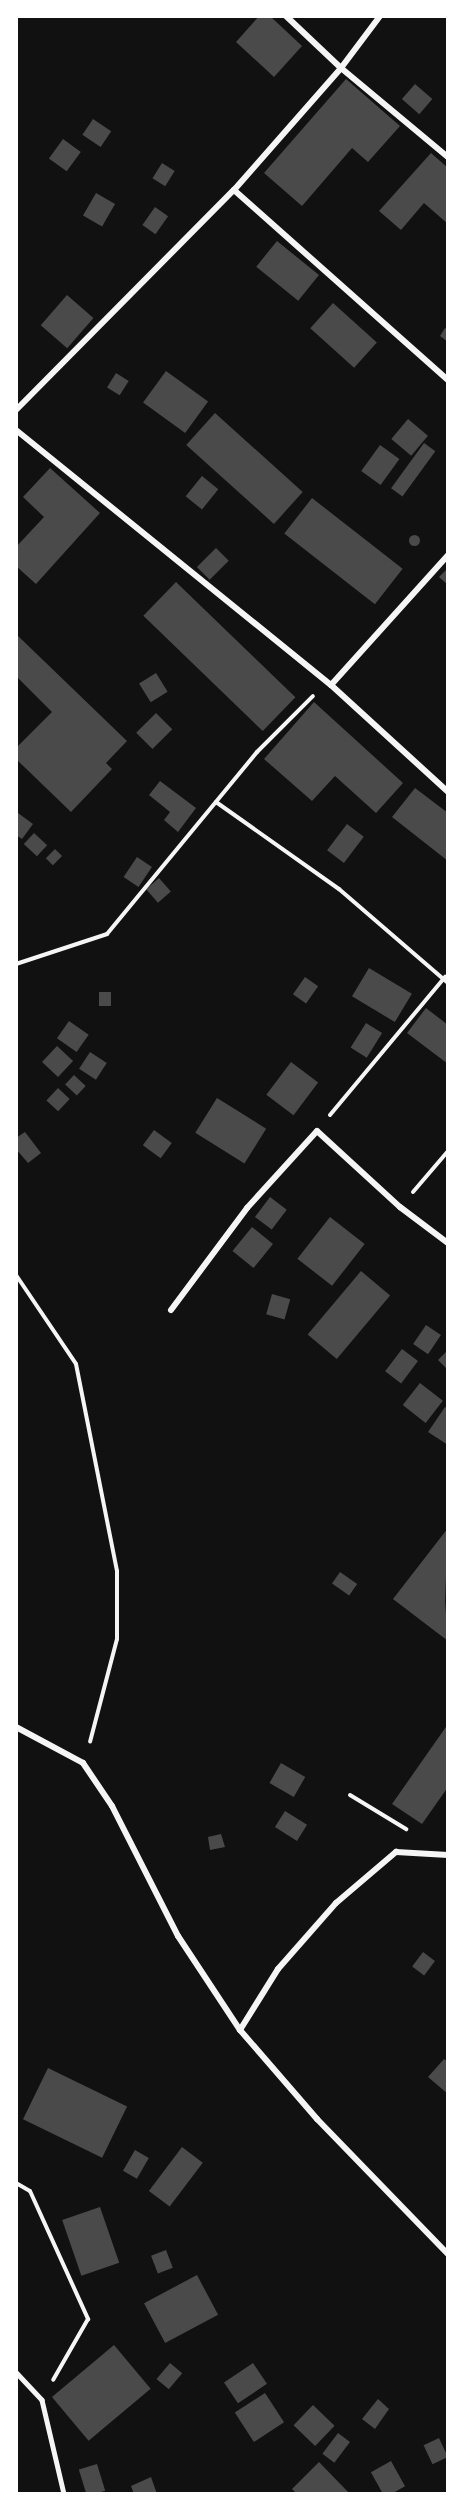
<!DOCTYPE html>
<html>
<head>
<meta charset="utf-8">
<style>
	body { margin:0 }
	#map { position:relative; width:464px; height:2510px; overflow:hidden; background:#111; font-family:Signika,sans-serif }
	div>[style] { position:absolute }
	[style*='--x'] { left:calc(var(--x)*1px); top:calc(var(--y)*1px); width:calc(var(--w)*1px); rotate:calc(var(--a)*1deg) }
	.building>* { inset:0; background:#4a4a4a; transform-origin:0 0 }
	.round { border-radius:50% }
	.path>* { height:4px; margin:-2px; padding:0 2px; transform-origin:2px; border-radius:2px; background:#f5f5f5 }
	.service>* { height:4.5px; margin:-2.25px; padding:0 2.25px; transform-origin:2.25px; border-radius:2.25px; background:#f5f5f5 }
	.minor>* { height:6px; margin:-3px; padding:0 3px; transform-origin:3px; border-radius:3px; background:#f5f5f5 }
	span { translate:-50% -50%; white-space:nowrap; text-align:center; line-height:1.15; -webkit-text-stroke:4.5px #fff; paint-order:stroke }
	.frame { position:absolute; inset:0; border:18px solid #fff; pointer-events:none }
</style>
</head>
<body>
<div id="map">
	<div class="building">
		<div style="clip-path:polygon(259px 16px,270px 16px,302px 46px,274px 77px,236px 42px)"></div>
		<div style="clip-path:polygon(346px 79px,400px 126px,368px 162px,352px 148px,302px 206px,264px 173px)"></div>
		<div style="left:415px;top:84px;width:23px;height:20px;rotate:41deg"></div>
		<div style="left:93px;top:119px;width:22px;height:19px;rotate:34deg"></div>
		<div style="left:63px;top:139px;width:22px;height:24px;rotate:36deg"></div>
		<div style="clip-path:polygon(431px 153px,448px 168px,448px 224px,424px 203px,401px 230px,379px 211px)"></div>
		<div style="left:162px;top:163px;width:15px;height:18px;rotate:32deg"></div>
		<div style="left:96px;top:193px;width:22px;height:26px;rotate:30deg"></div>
		<div style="left:155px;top:207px;width:16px;height:22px;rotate:35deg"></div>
		<div style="left:277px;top:241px;width:54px;height:33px;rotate:39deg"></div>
		<div style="left:67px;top:295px;width:35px;height:40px;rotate:41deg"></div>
		<div style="left:333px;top:303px;width:59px;height:34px;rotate:42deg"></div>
		<div style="clip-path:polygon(445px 328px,448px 330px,448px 342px,440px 336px)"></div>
		<div style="left:166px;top:371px;width:52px;height:39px;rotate:36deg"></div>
		<div style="left:116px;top:373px;width:15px;height:17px;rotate:32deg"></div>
		<div style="left:215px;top:413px;width:118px;height:43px;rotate:42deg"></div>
		<div style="left:408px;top:419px;width:26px;height:26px;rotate:40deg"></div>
		<div style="left:424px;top:443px;width:14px;height:56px;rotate:36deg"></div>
		<div style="left:380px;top:445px;width:24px;height:32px;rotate:36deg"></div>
		<div style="clip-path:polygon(50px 468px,100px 513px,36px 584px,16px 566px,16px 547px,44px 517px,23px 497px)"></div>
		<div style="left:202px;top:476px;width:21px;height:26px;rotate:39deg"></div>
		<div style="left:312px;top:498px;width:115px;height:45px;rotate:38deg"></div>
		<div class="round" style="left:408.5px;top:534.5px;width:11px;height:11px"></div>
		<div style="left:216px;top:548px;width:18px;height:27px;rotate:45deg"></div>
		<div style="clip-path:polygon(448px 568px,448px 585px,439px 577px)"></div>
		<div style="left:176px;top:582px;width:166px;height:47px;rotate:44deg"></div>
		<div style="clip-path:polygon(16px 634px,127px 741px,106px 763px,112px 769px,71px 812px,16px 759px,16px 748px,52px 712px,16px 676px)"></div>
		<div style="left:156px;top:673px;width:22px;height:20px;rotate:58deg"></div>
		<div style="clip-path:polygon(314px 702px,403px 783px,376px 813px,335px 776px,312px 801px,264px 759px)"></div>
		<div style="left:156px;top:713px;width:23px;height:28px;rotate:45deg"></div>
		<div style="clip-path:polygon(160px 781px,196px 808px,178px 832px,164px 820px,170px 812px,149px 795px)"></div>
		<div style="clip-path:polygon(415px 788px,448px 813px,448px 861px,392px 817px)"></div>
		<div style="clip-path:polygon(18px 813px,33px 824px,22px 839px,16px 835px)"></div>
		<div style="left:347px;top:824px;width:21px;height:33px;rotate:37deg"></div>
		<div style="left:34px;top:833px;width:18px;height:15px;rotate:43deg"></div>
		<div style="left:55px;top:849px;width:10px;height:13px;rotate:45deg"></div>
		<div style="left:137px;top:857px;width:18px;height:24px;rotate:34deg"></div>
		<div style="left:159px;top:878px;width:18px;height:17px;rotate:49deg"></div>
		<div style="left:369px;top:968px;width:50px;height:33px;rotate:31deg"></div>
		<div style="left:305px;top:977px;width:16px;height:21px;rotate:35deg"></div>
		<div style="left:99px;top:992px;width:12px;height:14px"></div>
		<div style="clip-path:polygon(426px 1008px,448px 1025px,448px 1064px,407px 1033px)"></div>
		<div style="left:69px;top:1021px;width:24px;height:21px;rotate:35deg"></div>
		<div style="left:366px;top:1023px;width:19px;height:29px;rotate:32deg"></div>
		<div style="left:57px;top:1046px;width:22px;height:22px;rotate:43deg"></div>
		<div style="left:90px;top:1052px;width:20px;height:20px;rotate:33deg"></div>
		<div style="left:291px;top:1062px;width:34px;height:41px;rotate:37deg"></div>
		<div style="left:74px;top:1075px;width:16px;height:13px;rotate:43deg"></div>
		<div style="left:58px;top:1088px;width:16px;height:17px;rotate:43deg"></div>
		<div style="left:217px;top:1098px;width:58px;height:41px;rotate:32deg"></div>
		<div style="left:154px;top:1130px;width:22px;height:19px;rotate:36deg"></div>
		<div style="clip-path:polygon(25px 1132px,41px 1153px,28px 1163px,16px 1149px,16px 1138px)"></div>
		<div style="left:270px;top:1197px;width:21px;height:25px;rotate:37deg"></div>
		<div style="left:330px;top:1217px;width:44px;height:53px;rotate:38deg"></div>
		<div style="left:252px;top:1227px;width:27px;height:31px;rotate:39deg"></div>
		<div style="left:361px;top:1271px;width:38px;height:83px;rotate:40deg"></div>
		<div style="left:272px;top:1294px;width:19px;height:21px;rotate:16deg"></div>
		<div style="left:426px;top:1325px;width:18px;height:23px;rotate:34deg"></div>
		<div style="left:402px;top:1349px;width:20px;height:28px;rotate:37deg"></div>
		<div style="clip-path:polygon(448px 1350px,448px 1370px,438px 1360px)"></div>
		<div style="left:420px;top:1383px;width:29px;height:28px;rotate:38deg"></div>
		<div style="clip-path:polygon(445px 1407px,448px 1409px,448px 1445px,428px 1432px)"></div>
		<div style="clip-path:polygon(448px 1528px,445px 1601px,448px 1641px,393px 1599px)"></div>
		<div style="left:340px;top:1572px;width:21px;height:14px;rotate:35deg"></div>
		<div style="clip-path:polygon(448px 1724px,448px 1787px,422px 1824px,392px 1804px)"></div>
		<div style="left:281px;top:1763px;width:28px;height:23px;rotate:30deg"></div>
		<div style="left:285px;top:1811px;width:26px;height:19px;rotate:32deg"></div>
		<div style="clip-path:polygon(221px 1834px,225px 1847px,210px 1850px,208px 1837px)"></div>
		<div style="left:423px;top:1952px;width:15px;height:18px;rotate:37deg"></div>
		<div style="clip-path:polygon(444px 2059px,448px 2062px,448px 2094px,428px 2077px)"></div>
		<div style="left:48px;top:2068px;width:88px;height:57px;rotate:26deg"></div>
		<div style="left:182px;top:2147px;width:26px;height:55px;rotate:37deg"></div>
		<div style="left:135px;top:2150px;width:16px;height:24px;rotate:30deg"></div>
		<div style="left:100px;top:2207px;width:59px;height:40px;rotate:71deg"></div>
		<div style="left:166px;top:2250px;width:19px;height:16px;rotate:69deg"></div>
		<div style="left:197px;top:2275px;width:45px;height:60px;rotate:62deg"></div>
		<div style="left:114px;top:2345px;width:57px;height:81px;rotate:50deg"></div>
		<div style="left:170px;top:2363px;width:16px;height:21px;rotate:40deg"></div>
		<div style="left:253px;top:2363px;width:25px;height:35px;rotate:56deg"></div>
		<div style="left:265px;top:2393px;width:35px;height:36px;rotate:57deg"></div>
		<div style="clip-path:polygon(378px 2399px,389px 2409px,375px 2429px,362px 2419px)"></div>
		<div style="left:313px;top:2405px;width:30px;height:28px;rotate:44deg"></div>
		<div style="left:338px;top:2433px;width:15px;height:26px;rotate:37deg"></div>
		<div style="left:439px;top:2438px;width:21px;height:17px;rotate:65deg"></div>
		<div style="left:391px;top:2461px;width:29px;height:23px;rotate:61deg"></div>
		<div style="clip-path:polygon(319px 2462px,350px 2494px,297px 2494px,292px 2489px)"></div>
		<div style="left:97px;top:2464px;width:28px;height:19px;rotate:73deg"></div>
		<div style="clip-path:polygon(151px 2477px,157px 2494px,134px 2494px,131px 2486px)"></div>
	</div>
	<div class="path">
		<div style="--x:216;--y:802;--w:151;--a:35.3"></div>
		<div style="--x:339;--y:889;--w:144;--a:40.8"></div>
		<div style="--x:16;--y:964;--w:96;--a:-18.2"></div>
		<div style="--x:107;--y:934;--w:236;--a:-50.5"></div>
		<div style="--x:257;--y:752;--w:79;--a:-45"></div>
		<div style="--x:330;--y:1115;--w:180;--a:-50.2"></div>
		<div style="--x:413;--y:1192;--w:54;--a:-49.5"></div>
		<div style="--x:16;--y:1275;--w:107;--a:56"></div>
		<div style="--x:76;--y:1364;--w:211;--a:78.8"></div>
		<div style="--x:117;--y:1571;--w:68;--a:90"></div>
		<div style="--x:117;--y:1639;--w:106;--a:104.7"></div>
		<div style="--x:350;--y:1795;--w:66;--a:31.3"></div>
		<div style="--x:16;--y:2183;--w:16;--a:30"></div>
		<div style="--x:30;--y:2191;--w:141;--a:65.6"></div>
		<div style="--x:88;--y:2319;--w:70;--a:119.8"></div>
	</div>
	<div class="service">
		<div style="--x:16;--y:2372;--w:38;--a:47"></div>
		<div style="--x:42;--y:2400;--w:97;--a:76.8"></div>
		<div style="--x:223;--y:2494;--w:6;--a:0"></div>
	</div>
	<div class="minor">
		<div style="--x:286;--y:16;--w:76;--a:43.4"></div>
		<div style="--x:341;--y:68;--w:139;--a:39.8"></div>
		<div style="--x:234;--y:190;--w:286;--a:41.6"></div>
		<div style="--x:16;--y:410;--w:310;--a:-45.3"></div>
		<div style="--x:234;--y:190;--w:162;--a:-48.7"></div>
		<div style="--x:341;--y:68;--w:65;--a:-53.1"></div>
		<div style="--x:16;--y:430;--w:405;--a:39"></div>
		<div style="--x:331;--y:685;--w:159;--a:42.4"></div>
		<div style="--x:331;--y:685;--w:175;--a:-48"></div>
		<div style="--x:171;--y:1310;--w:127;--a:-53.3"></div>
		<div style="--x:247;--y:1208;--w:104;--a:-47.7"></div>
		<div style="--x:317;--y:1131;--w:113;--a:42.5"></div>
		<div style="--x:400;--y:1207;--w:60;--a:36.9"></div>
		<div style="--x:16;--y:1727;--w:76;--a:28.2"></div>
		<div style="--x:83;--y:1763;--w:52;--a:56"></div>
		<div style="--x:112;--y:1806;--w:146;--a:63.1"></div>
		<div style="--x:178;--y:1936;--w:113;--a:56.6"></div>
		<div style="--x:240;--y:2030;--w:118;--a:49.1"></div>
		<div style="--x:317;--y:2119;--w:188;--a:45.9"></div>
		<div style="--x:240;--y:2030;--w:72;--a:-58.1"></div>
		<div style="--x:278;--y:1969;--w:88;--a:-48.7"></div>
		<div style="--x:336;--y:1903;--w:79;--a:-40.4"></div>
		<div style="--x:396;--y:1852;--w:52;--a:3.3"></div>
	</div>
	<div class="frame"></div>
</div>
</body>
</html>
